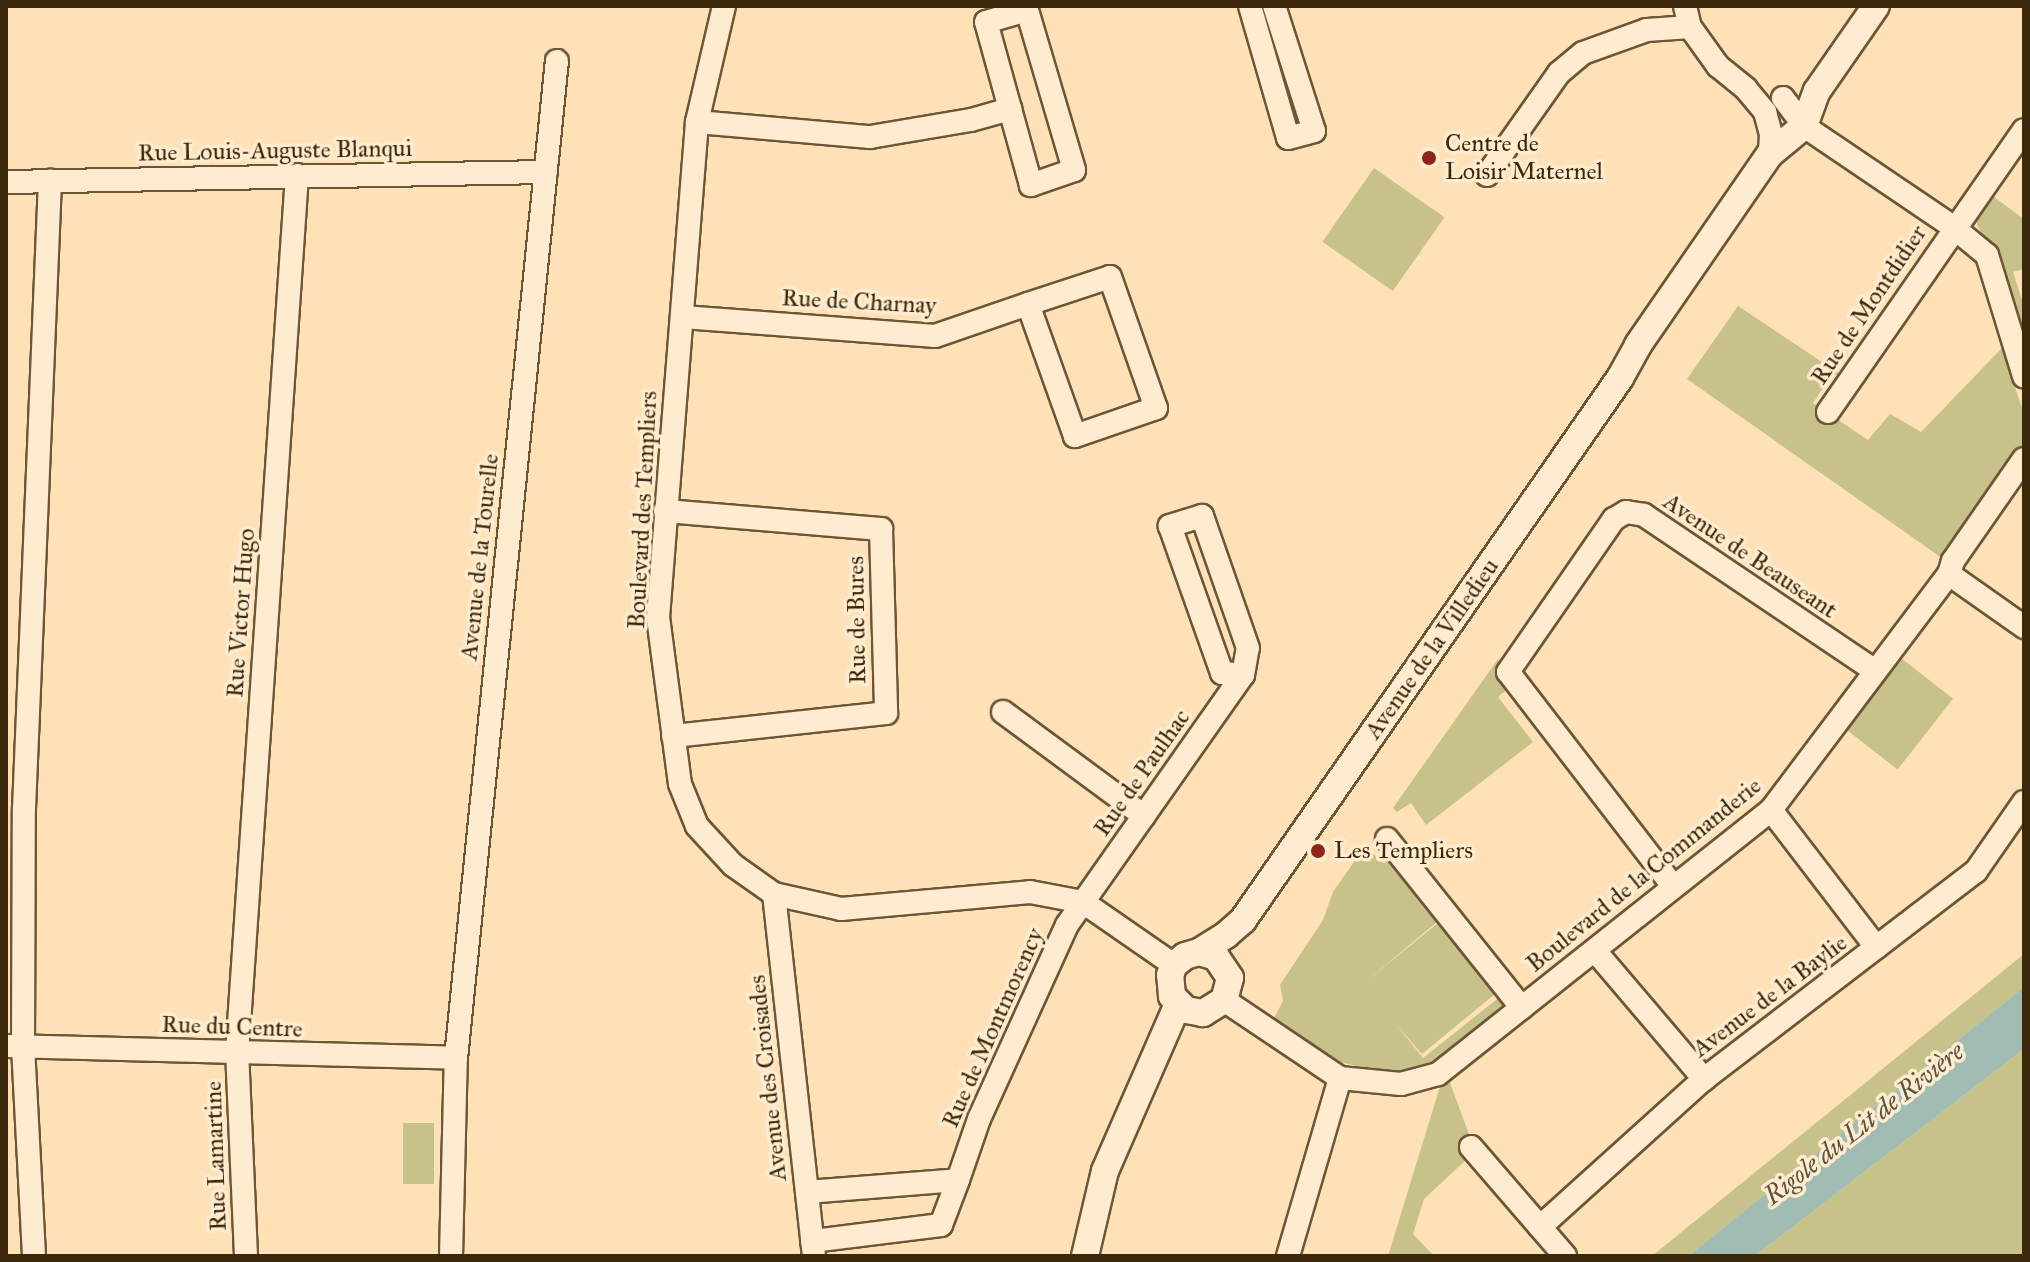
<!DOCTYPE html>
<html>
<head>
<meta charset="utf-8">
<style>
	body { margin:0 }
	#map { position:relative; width:2030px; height:1262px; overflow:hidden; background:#ffe1b7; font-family:"IM FELL Great Primer",serif }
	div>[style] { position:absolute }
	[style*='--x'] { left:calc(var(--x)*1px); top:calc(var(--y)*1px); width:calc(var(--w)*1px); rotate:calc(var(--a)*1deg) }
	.green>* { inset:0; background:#c7c18a; transform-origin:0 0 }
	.water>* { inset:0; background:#a1bcb3 }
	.roads { filter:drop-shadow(2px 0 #6c5636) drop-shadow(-2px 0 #6c5636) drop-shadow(0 2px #6c5636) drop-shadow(0 -2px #6c5636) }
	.minor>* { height:22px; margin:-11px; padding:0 11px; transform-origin:11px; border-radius:11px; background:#ffecd0 }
	.tertiary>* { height:26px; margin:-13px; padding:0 13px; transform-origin:13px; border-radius:13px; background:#ffecd0 }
	.dots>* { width:22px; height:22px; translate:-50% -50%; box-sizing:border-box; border:4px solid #ffecd0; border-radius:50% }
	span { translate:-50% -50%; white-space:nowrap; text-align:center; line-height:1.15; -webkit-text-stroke:7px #ffecd0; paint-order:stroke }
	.poi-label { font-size:24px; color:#3b280b }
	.left { translate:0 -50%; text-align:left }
	.street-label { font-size:24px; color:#3b280b }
	.water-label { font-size:26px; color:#5a543d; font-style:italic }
	.frame { position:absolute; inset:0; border:8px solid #3b280b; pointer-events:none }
</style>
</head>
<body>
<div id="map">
	<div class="green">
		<div style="left:1374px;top:168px;width:86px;height:90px;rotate:35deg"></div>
		<div style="clip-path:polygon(1990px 194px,2024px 219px,2024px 269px,2013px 272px,2024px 306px,2024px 344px,2003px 264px,1979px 229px,1975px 218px)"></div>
		<div style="clip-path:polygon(1738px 306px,1840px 374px,1831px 376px,1813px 403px,1868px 440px,1890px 414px,1921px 432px,2002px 348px,2024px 414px,2024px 447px,1948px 558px,1939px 556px,1687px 379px)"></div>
		<div style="left:1901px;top:658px;width:66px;height:90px;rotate:38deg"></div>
		<div style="clip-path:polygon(1498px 659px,1512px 685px,1498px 697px,1533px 742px,1426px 825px,1411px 803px,1397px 812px,1393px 808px)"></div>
		<div style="clip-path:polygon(1365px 846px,1383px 863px,1391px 861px,1443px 917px,1363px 984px,1438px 923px,1495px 994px,1422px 1054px,1395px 1023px,1423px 1058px,1501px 996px,1505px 1002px,1504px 1008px,1450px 1056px,1402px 1072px,1385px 1073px,1340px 1062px,1274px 1018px,1283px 1001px,1280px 985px,1323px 920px,1333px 892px)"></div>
		<div style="clip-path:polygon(2024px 954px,2024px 987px,1688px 1256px,1652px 1256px)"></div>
		<div style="clip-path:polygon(2024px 1049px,2024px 1256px,1755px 1256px)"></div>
		<div style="clip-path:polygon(1449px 1080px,1470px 1137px,1468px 1158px,1424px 1199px,1413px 1234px,1434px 1256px,1388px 1256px,1438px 1093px,1442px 1082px)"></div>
		<div style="left:403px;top:1123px;width:31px;height:61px"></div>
	</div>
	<div class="water">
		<div style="clip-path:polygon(2024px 987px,2024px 1049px,1755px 1256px,1688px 1256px)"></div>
	</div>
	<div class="roads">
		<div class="minor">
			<div style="--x:724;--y:6;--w:119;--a:103.1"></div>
			<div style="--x:697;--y:122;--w:497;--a:94.5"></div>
			<div style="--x:658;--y:617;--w:168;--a:82.5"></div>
			<div style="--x:680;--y:784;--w:45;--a:68"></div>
			<div style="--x:697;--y:826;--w:53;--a:47.3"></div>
			<div style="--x:733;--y:865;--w:50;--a:35.3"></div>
			<div style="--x:774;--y:894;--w:69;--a:12.6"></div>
			<div style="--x:841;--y:909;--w:190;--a:-5.1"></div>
			<div style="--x:1030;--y:892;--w:54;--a:10.7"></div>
			<div style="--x:1083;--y:902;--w:111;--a:34.7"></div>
			<div style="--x:1250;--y:6;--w:137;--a:73.9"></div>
			<div style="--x:1288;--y:138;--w:27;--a:-15"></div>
			<div style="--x:1314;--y:131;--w:131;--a:-107.7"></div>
			<div style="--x:1685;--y:6;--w:22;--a:77"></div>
			<div style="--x:1690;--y:27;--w:48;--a:54.3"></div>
			<div style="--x:1718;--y:66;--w:36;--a:39"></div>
			<div style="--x:1746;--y:89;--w:30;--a:50"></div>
			<div style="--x:1765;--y:112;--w:23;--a:75"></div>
			<div style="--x:1771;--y:134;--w:20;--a:93"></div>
			<div style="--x:1027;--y:10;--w:167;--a:73.6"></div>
			<div style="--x:1074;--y:170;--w:46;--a:160.8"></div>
			<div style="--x:1031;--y:185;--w:169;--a:-105.4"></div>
			<div style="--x:986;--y:22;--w:43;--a:-16.3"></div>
			<div style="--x:1783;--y:98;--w:35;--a:53"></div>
			<div style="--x:1804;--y:126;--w:180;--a:34.1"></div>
			<div style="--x:1953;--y:227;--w:44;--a:39.5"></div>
			<div style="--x:1987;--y:255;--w:127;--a:73"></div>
			<div style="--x:697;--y:122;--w:174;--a:5"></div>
			<div style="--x:870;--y:137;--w:102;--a:-9.6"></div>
			<div style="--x:971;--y:120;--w:41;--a:-15.8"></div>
			<div style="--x:1487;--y:175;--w:125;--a:-54.8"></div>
			<div style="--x:1559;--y:73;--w:31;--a:-40"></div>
			<div style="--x:1583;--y:53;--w:68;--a:-19.8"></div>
			<div style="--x:1647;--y:30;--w:43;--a:-4"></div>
			<div style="--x:6;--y:182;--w:540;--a:-1.06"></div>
			<div style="--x:683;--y:317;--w:253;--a:4.3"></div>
			<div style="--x:935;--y:336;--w:98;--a:-19"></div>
			<div style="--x:1028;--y:304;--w:86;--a:-18.2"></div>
			<div style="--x:1110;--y:277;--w:139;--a:70.7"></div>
			<div style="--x:1156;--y:408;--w:86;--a:160.9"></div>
			<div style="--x:1075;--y:436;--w:140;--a:-109.6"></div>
			<div style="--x:1828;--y:412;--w:343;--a:-55.2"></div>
			<div style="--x:665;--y:511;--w:217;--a:4.8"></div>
			<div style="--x:881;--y:529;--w:184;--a:88.4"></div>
			<div style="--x:886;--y:713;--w:214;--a:173.8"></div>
			<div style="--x:1949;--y:574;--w:92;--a:35.2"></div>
			<div style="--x:1003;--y:712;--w:175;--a:36.4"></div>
			<div style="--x:1771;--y:810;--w:173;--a:52.5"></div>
			<div style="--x:1387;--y:839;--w:216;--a:51.4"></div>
			<div style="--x:1673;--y:886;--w:270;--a:-127.6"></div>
			<div style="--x:1508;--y:672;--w:186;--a:-55.3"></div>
			<div style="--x:1614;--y:519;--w:14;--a:-30"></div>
			<div style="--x:1626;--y:512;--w:18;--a:9"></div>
			<div style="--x:1644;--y:515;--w:279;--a:34"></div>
			<div style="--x:774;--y:894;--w:364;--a:83.7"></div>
			<div style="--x:1596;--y:952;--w:167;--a:49.6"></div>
			<div style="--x:1224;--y:1000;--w:140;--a:33.9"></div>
			<div style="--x:1340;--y:1078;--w:61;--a:5.6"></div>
			<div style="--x:1401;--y:1084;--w:38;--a:-15"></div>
			<div style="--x:1438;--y:1074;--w:425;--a:-38.4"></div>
			<div style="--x:1771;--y:810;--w:296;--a:-53"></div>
			<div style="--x:1949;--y:574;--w:14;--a:-73"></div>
			<div style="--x:1953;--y:561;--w:124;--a:-55.2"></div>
			<div style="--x:6;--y:1046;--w:450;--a:1.5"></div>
			<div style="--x:1471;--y:1147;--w:144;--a:49.2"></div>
			<div style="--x:958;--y:1180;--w:65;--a:-71"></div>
			<div style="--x:979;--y:1119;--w:213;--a:-65.6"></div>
			<div style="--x:1067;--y:925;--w:306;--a:-54.9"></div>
			<div style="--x:1243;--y:675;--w:27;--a:-80"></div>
			<div style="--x:1248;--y:648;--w:140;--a:-109.2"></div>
			<div style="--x:1202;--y:516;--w:34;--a:163"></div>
			<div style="--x:1170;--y:526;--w:156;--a:70.5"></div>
			<div style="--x:1222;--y:673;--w:21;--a:5"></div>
			<div style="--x:807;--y:1192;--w:151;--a:-4.5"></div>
			<div style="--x:958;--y:1180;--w:48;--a:110.7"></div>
			<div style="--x:941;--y:1225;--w:130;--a:172.9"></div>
			<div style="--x:1540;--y:1227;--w:221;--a:-42.1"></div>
			<div style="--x:1704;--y:1079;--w:342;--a:-37.4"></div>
			<div style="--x:1976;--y:871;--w:84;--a:-55.2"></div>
			<div style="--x:34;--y:1256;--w:210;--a:-93"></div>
			<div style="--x:23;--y:1046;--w:237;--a:-89.8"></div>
			<div style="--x:24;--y:809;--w:629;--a:-87.63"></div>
			<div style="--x:246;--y:1256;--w:203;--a:-92.5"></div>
			<div style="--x:237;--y:1053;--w:880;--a:-86.09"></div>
			<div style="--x:451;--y:1256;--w:198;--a:-88.6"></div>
			<div style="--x:456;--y:1058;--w:1002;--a:-84.22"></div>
			<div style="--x:1288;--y:1256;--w:185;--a:-73.7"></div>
		</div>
		<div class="tertiary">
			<div style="--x:1199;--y:952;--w:18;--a:16"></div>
			<div style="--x:1216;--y:957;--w:25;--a:56"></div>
			<div style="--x:1230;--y:978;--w:23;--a:105"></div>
			<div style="--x:1224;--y:1000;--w:25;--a:148"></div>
			<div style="--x:1203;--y:1013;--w:17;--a:-170"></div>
			<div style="--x:1186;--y:1010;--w:20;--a:-135"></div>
			<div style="--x:1172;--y:996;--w:21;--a:-95"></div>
			<div style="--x:1170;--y:975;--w:11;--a:-68"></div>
			<div style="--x:1174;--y:965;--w:14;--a:-39"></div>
			<div style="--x:1185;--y:956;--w:15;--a:-16"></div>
			<div style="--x:1199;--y:952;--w:32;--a:-32"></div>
			<div style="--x:1226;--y:935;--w:23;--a:-41"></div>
			<div style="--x:1243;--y:920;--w:660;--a:-55.18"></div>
			<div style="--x:1620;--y:378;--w:38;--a:-61"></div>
			<div style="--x:1638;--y:345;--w:232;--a:-55.4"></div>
			<div style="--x:1770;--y:154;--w:44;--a:-39.5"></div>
			<div style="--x:1804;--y:126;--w:37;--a:-70"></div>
			<div style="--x:1817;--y:91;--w:103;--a:-55.2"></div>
			<div style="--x:1085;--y:1256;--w:87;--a:-76.8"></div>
			<div style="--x:1105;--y:1171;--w:182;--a:-66.4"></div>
		</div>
	</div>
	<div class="dots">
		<div style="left:1429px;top:158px;background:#8f2418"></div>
		<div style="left:1318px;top:851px;background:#8f2418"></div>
	</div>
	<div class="poi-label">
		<span class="left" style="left:1445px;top:158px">Centre de<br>Loisir Maternel</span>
		<span class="left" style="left:1334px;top:851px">Les Templiers</span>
	</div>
	<div class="street-label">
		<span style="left:275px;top:151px;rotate:-1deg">Rue Louis-Auguste Blanqui</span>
		<span style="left:859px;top:302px;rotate:3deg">Rue de Charnay</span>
		<span style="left:1869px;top:305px;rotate:-56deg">Rue de Montdidier</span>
		<span style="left:643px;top:510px;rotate:-87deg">Boulevard des Templiers</span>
		<span style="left:1750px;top:556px;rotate:34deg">Avenue de Beauseant</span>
		<span style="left:480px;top:557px;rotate:-84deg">Avenue de la Tourelle</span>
		<span style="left:241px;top:613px;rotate:-86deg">Rue Victor Hugo</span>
		<span style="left:857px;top:620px;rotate:-91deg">Rue de Bures</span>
		<span style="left:1432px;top:649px;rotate:-55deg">Avenue de la Villedieu</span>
		<span style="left:1142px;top:773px;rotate:-55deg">Rue de Paulhac</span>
		<span style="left:1644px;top:875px;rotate:-39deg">Boulevard de la Commanderie</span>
		<span style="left:1770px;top:996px;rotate:-37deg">Avenue de la Baylie</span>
		<span style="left:232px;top:1027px;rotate:2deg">Rue du Centre</span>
		<span style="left:993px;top:1028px;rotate:-66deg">Rue de Montmorency</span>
		<span style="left:768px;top:1078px;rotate:-96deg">Avenue des Croisades</span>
		<span style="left:216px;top:1156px;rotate:-92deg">Rue Lamartine</span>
	</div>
	<div class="water-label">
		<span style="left:1864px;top:1124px;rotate:-38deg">Rigole du Lit de Rivière</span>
	</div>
	<div class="frame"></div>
</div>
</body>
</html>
